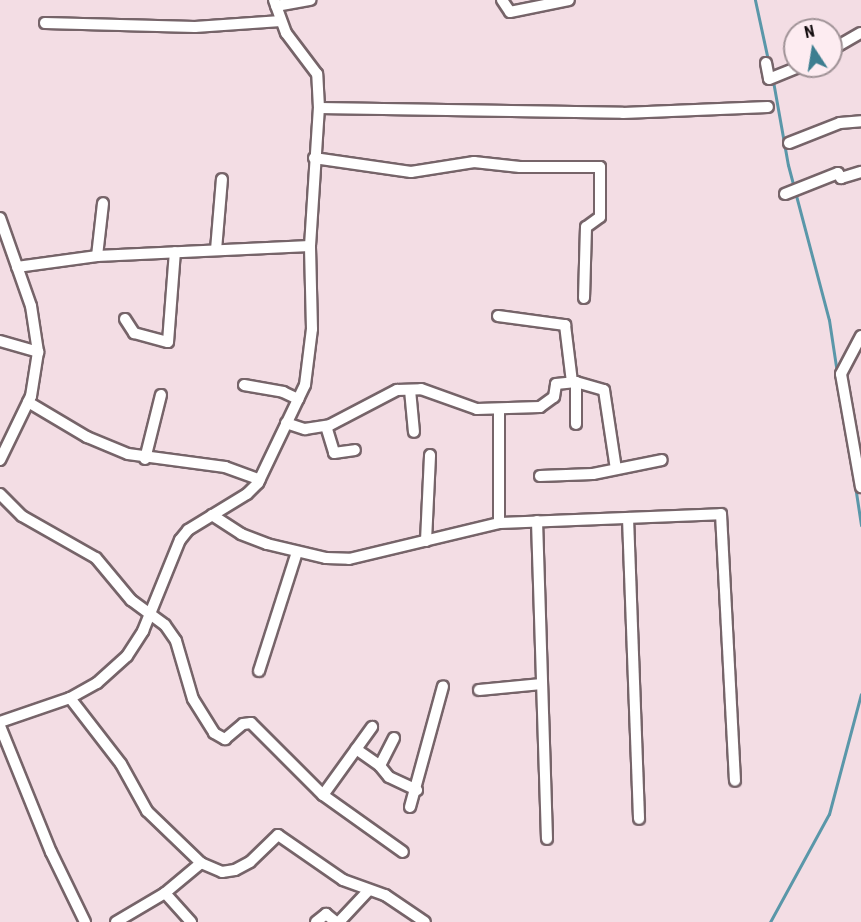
<!DOCTYPE html>
<html>
<head>
<meta charset="utf-8">
<style>
	body { margin:0 }
	#map { position:relative; width:861px; height:922px; overflow:hidden; background:#f3dde4; font-family:"Roboto Condensed",sans-serif }
	div>[style] { position:absolute }
	[style*='--x'] { left:calc(var(--x)*1px); top:calc(var(--y)*1px); width:calc(var(--w)*1px); rotate:calc(var(--a)*1deg) }
	.stream>* { height:3px; margin:-1.5px; padding:0 1.5px; transform-origin:1.5px; border-radius:1.5px; background:#5a97a9 }
	.roads { filter:drop-shadow(2px 0 #766469) drop-shadow(-2px 0 #766469) drop-shadow(0 2px #766469) drop-shadow(0 -2px #766469) }
	.street>* { height:10px; margin:-5px; padding:0 5px; transform-origin:5px; border-radius:5px; background:#fff }
	span { translate:-50% -50%; white-space:nowrap; text-align:center; line-height:1.15; -webkit-text-stroke:5px #fdecf1; paint-order:stroke }
	.north { position:absolute; left:783px; top:18px; width:60px; height:60px; box-sizing:border-box; background:#fdecf1; border:2px solid #a09397; border-radius:50%; rotate:348deg; font-size:16px; font-weight:700; line-height:24px; text-align:center; color:#150e10 }
	.north::after { content:''; display:block; margin:auto; width:21px; height:27px; background:#3d7e90; clip-path:polygon(50% 0,100% 100%,50% 72%,0 100%) }
</style>
</head>
<body>
<div id="map">
	<div class="stream">
		<div style="--x:755;--y:0;--w:61;--a:77.8"></div>
		<div style="--x:773;--y:81;--w:85;--a:79.9"></div>
		<div style="--x:788;--y:165;--w:160;--a:75.2"></div>
		<div style="--x:829;--y:320;--w:54;--a:81.4"></div>
		<div style="--x:850;--y:453;--w:73;--a:81.3"></div>
		<div style="--x:770;--y:922;--w:123;--a:-61.4"></div>
		<div style="--x:829;--y:814;--w:124;--a:-75.1"></div>
	</div>
	<div class="roads">
		<div class="street">
			<div style="--x:502;--y:0;--w:14;--a:56"></div>
			<div style="--x:510;--y:12;--w:60;--a:-11.5"></div>
			<div style="--x:276;--y:6;--w:35;--a:-10"></div>
			<div style="--x:45;--y:23;--w:150;--a:1.5"></div>
			<div style="--x:195;--y:27;--w:86;--a:-4"></div>
			<div style="--x:831;--y:50;--w:34;--a:-30"></div>
			<div style="--x:766;--y:63;--w:16;--a:79"></div>
			<div style="--x:769;--y:79;--w:35;--a:-22"></div>
			<div style="--x:319;--y:108;--w:304;--a:0.9"></div>
			<div style="--x:623;--y:113;--w:145;--a:-2.4"></div>
			<div style="--x:789;--y:143;--w:55;--a:-21.4"></div>
			<div style="--x:840;--y:123;--w:21;--a:-5"></div>
			<div style="--x:314;--y:158;--w:98;--a:8.2"></div>
			<div style="--x:411;--y:172;--w:64;--a:-9"></div>
			<div style="--x:474;--y:162;--w:46;--a:6.2"></div>
			<div style="--x:520;--y:167;--w:80;--a:0"></div>
			<div style="--x:600;--y:167;--w:50;--a:90"></div>
			<div style="--x:600;--y:217;--w:17;--a:144"></div>
			<div style="--x:586;--y:227;--w:71;--a:91.6"></div>
			<div style="--x:785;--y:194;--w:57;--a:-21.6"></div>
			<div style="--x:838;--y:173;--w:6;--a:59"></div>
			<div style="--x:841;--y:178;--w:21;--a:-17"></div>
			<div style="--x:0;--y:218;--w:93;--a:70.6"></div>
			<div style="--x:31;--y:306;--w:47;--a:81.3"></div>
			<div style="--x:38;--y:352;--w:45;--a:99"></div>
			<div style="--x:31;--y:396;--w:71;--a:115.8"></div>
			<div style="--x:216;--y:250;--w:71;--a:-85.2"></div>
			<div style="--x:97;--y:256;--w:53;--a:-83.5"></div>
			<div style="--x:17;--y:267;--w:81;--a:-7.8"></div>
			<div style="--x:97;--y:256;--w:213;--a:-2.7"></div>
			<div style="--x:498;--y:316;--w:68;--a:7.7"></div>
			<div style="--x:565;--y:325;--w:57;--a:83"></div>
			<div style="--x:125;--y:319;--w:17;--a:57"></div>
			<div style="--x:134;--y:333;--w:35;--a:15"></div>
			<div style="--x:168;--y:342;--w:90;--a:-85.6"></div>
			<div style="--x:861;--y:336;--w:43;--a:117.8"></div>
			<div style="--x:841;--y:374;--w:115;--a:80"></div>
			<div style="--x:0;--y:341;--w:40;--a:16"></div>
			<div style="--x:576;--y:382;--w:42;--a:90"></div>
			<div style="--x:244;--y:385;--w:40;--a:10"></div>
			<div style="--x:283;--y:392;--w:17;--a:25"></div>
			<div style="--x:410;--y:390;--w:42;--a:84.6"></div>
			<div style="--x:28;--y:402;--w:69;--a:30.7"></div>
			<div style="--x:87;--y:437;--w:44;--a:22.5"></div>
			<div style="--x:128;--y:454;--w:98;--a:7.6"></div>
			<div style="--x:225;--y:467;--w:37;--a:20"></div>
			<div style="--x:286;--y:423;--w:20;--a:18"></div>
			<div style="--x:305;--y:429;--w:25;--a:-9"></div>
			<div style="--x:330;--y:425;--w:76;--a:-27.6"></div>
			<div style="--x:397;--y:390;--w:24;--a:-2"></div>
			<div style="--x:421;--y:389;--w:59;--a:19.7"></div>
			<div style="--x:477;--y:409;--w:63;--a:-1.8"></div>
			<div style="--x:540;--y:407;--w:17;--a:-36"></div>
			<div style="--x:554;--y:397;--w:13;--a:-81"></div>
			<div style="--x:556;--y:384;--w:20;--a:-6"></div>
			<div style="--x:576;--y:382;--w:29;--a:16"></div>
			<div style="--x:604;--y:390;--w:80;--a:81.4"></div>
			<div style="--x:326;--y:426;--w:28;--a:73"></div>
			<div style="--x:334;--y:453;--w:21;--a:-8"></div>
			<div style="--x:145;--y:459;--w:66;--a:-76"></div>
			<div style="--x:540;--y:476;--w:53;--a:-2.2"></div>
			<div style="--x:593;--y:474;--w:70;--a:-11.5"></div>
			<div style="--x:0;--y:494;--w:31;--a:45"></div>
			<div style="--x:22;--y:516;--w:85;--a:29.6"></div>
			<div style="--x:96;--y:558;--w:55;--a:50.2"></div>
			<div style="--x:131;--y:600;--w:42;--a:36.3"></div>
			<div style="--x:165;--y:625;--w:19;--a:55"></div>
			<div style="--x:176;--y:641;--w:60;--a:73.7"></div>
			<div style="--x:193;--y:699;--w:40;--a:58"></div>
			<div style="--x:214;--y:733;--w:13;--a:29"></div>
			<div style="--x:225;--y:739;--w:23;--a:-40"></div>
			<div style="--x:243;--y:724;--w:8;--a:-7"></div>
			<div style="--x:251;--y:723;--w:102;--a:45"></div>
			<div style="--x:323;--y:795;--w:98;--a:35.5"></div>
			<div style="--x:212;--y:515;--w:35;--a:33"></div>
			<div style="--x:241;--y:534;--w:28;--a:21"></div>
			<div style="--x:267;--y:544;--w:61;--a:13.3"></div>
			<div style="--x:326;--y:558;--w:23;--a:2"></div>
			<div style="--x:349;--y:559;--w:154;--a:-13.5"></div>
			<div style="--x:499;--y:523;--w:113;--a:-90"></div>
			<div style="--x:628;--y:518;--w:301;--a:87.9"></div>
			<div style="--x:537;--y:521;--w:318;--a:88.2"></div>
			<div style="--x:499;--y:523;--w:222;--a:-2.3"></div>
			<div style="--x:721;--y:514;--w:267;--a:87"></div>
			<div style="--x:426;--y:541;--w:86;--a:-87.3"></div>
			<div style="--x:259;--y:671;--w:125;--a:-72.3"></div>
			<div style="--x:479;--y:690;--w:63;--a:-5.4"></div>
			<div style="--x:70;--y:698;--w:83;--a:52.3"></div>
			<div style="--x:121;--y:764;--w:54;--a:61"></div>
			<div style="--x:147;--y:811;--w:75;--a:43.9"></div>
			<div style="--x:201;--y:863;--w:23;--a:23"></div>
			<div style="--x:222;--y:872;--w:13;--a:-9"></div>
			<div style="--x:235;--y:870;--w:17;--a:-28"></div>
			<div style="--x:250;--y:862;--w:39;--a:-44"></div>
			<div style="--x:278;--y:835;--w:79;--a:34.7"></div>
			<div style="--x:343;--y:880;--w:45;--a:19.7"></div>
			<div style="--x:385;--y:895;--w:48;--a:34"></div>
			<div style="--x:0;--y:722;--w:74;--a:-18.9"></div>
			<div style="--x:70;--y:698;--w:31;--a:-29"></div>
			<div style="--x:97;--y:683;--w:40;--a:-42"></div>
			<div style="--x:127;--y:656;--w:30;--a:-57"></div>
			<div style="--x:143;--y:631;--w:98;--a:-67.9"></div>
			<div style="--x:180;--y:540;--w:13;--a:-51"></div>
			<div style="--x:188;--y:530;--w:69;--a:-31.4"></div>
			<div style="--x:247;--y:494;--w:16;--a:-45"></div>
			<div style="--x:258;--y:483;--w:109;--a:-64.4"></div>
			<div style="--x:305;--y:385;--w:56;--a:-82.9"></div>
			<div style="--x:312;--y:329;--w:83;--a:-91.4"></div>
			<div style="--x:310;--y:246;--w:138;--a:-86.3"></div>
			<div style="--x:319;--y:108;--w:34;--a:-93"></div>
			<div style="--x:317;--y:74;--w:51;--a:-127.1"></div>
			<div style="--x:286;--y:33;--w:35;--a:-110"></div>
			<div style="--x:0;--y:726;--w:136;--a:68"></div>
			<div style="--x:51;--y:852;--w:78;--a:64.1"></div>
			<div style="--x:394;--y:738;--w:31;--a:117"></div>
			<div style="--x:380;--y:766;--w:14;--a:51"></div>
			<div style="--x:389;--y:777;--w:31;--a:25"></div>
			<div style="--x:356;--y:749;--w:29;--a:35"></div>
			<div style="--x:323;--y:795;--w:84;--a:-54.2"></div>
			<div style="--x:410;--y:807;--w:125;--a:-74.7"></div>
			<div style="--x:165;--y:893;--w:39;--a:48"></div>
			<div style="--x:116;--y:922;--w:57;--a:-30.6"></div>
			<div style="--x:165;--y:893;--w:47;--a:-39.8"></div>
			<div style="--x:316;--y:922;--w:13;--a:-39"></div>
			<div style="--x:326;--y:914;--w:13;--a:39"></div>
			<div style="--x:339;--y:922;--w:44;--a:-46.8"></div>
		</div>
	</div>
	<div class="north">N</div>
</div>
</body>
</html>
